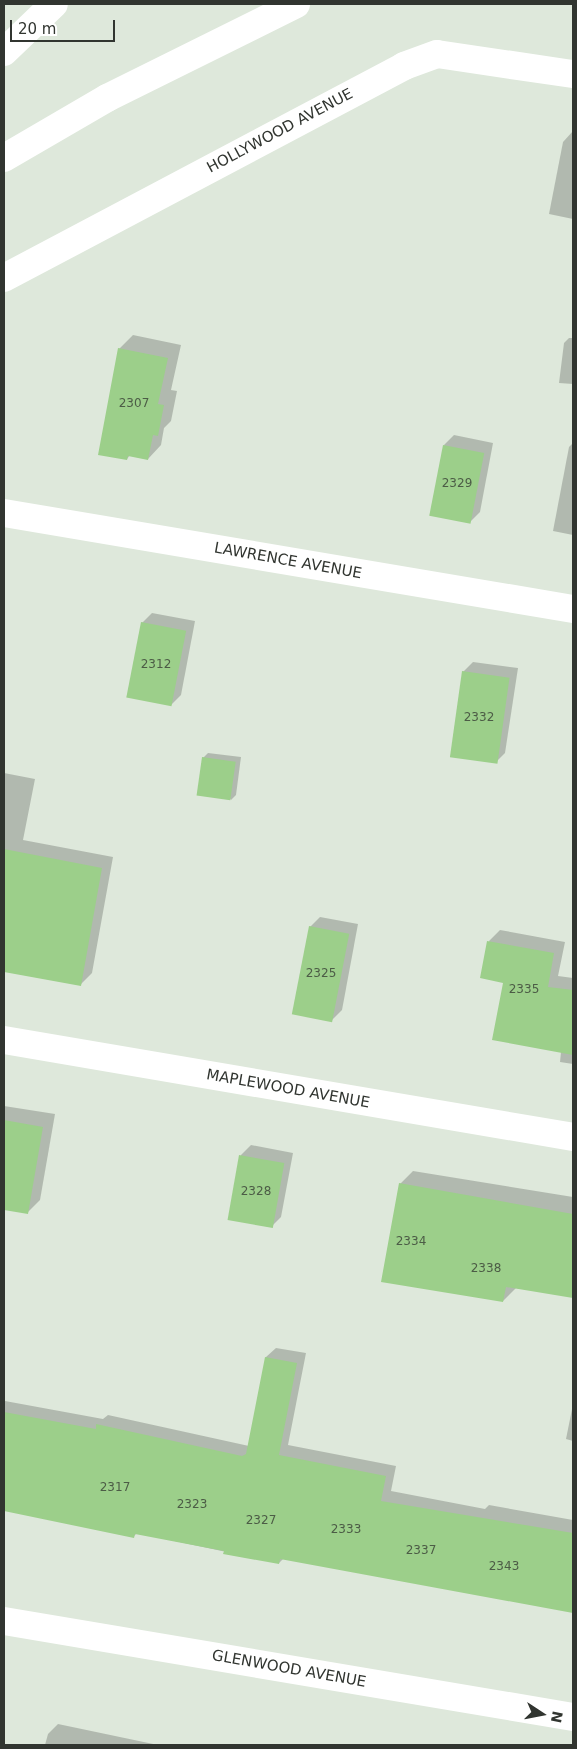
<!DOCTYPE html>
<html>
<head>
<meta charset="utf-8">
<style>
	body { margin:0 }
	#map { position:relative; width:577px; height:1749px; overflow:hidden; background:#dee8db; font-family:"DejaVu Sans",sans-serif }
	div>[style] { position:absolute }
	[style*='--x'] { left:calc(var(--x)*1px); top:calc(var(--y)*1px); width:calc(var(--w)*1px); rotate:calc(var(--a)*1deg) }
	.shadow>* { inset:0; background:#0003 }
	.building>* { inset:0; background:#9ccf8a; transform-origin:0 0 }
	.minor>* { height:28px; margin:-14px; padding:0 14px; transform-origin:14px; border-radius:14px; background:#fff }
	.highway>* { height:28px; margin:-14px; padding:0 14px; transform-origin:14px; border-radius:14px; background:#fff }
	span { translate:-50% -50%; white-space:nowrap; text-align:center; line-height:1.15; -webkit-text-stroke:5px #fff; paint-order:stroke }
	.number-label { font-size:12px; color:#4c5c46 }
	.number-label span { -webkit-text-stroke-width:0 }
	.street-label { font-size:15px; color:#313530 }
	.frame { position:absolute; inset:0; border:5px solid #313530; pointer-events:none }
	.north { position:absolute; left:517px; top:1689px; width:50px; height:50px; -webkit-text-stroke:4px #fff; paint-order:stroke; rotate:101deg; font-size:14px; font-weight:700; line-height:20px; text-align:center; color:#313530 }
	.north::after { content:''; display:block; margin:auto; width:18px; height:22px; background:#313530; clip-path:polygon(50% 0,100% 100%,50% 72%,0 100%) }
	.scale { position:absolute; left:10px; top:20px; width:105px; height:22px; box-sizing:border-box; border:2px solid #313530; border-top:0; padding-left:6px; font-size:15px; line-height:18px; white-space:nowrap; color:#313530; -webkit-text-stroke:4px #fff; paint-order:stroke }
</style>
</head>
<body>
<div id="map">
	<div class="shadow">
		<div style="clip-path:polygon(573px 131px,573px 219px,549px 214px,563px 142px)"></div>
		<div style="clip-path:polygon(133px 335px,181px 345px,171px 390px,177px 391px,171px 421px,164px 428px,161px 445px,148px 459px,130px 455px,127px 459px,119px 349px)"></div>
		<div style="clip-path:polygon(569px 338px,573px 338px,573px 384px,559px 383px,564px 343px)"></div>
		<div style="clip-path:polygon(454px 435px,493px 443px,480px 512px,470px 522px,444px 445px)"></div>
		<div style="clip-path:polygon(573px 443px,573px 535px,553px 531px,569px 447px)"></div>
		<div style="clip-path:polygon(152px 613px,195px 621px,181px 695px,171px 705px,142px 623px)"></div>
		<div style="clip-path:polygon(473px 662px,518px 668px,505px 753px,495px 763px,463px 672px)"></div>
		<div style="clip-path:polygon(208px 753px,241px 757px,236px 795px,231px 800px,203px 758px)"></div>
		<div style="clip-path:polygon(4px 773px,35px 779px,23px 840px,113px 857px,92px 973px,81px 984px,4px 968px)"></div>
		<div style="clip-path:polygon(320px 917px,358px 924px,342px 1010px,332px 1020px,310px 927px)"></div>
		<div style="clip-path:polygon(500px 930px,565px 942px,558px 976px,573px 978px,573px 1064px,560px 1062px,561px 1052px,504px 982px,489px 941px)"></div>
		<div style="clip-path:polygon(4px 1106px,55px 1114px,40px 1200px,28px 1212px,4px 1208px)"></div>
		<div style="clip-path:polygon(251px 1145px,293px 1153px,281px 1217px,271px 1227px,229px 1219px,241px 1155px)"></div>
		<div style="clip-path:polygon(413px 1171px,573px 1197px,573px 1296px,516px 1288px,503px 1301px,400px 1184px)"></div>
		<div style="clip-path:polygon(276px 1348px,306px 1353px,288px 1445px,396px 1466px,391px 1491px,485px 1509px,489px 1505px,573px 1520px,573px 1612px,284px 1558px,279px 1563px,137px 1533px,134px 1536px,4px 1510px,5px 1401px,103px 1419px,108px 1415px,249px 1446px,266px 1357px)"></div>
		<div style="clip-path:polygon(573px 1404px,573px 1441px,566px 1439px)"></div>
		<div style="clip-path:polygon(58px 1724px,158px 1745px,45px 1745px,48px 1734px)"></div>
	</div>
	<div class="building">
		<div style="clip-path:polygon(118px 348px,168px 358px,158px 404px,164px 405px,158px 436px,153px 435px,148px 460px,128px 456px,127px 460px,98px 455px)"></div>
		<div style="left:443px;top:445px;width:42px;height:72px;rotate:11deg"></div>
		<div style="left:141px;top:622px;width:46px;height:77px;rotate:11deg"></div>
		<div style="left:462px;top:671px;width:48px;height:87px;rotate:8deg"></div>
		<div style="left:202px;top:757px;width:34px;height:39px;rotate:8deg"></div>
		<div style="clip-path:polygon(4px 849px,102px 868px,81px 986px,4px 972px)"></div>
		<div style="left:309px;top:926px;width:41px;height:90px;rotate:11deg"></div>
		<div style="clip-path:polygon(487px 941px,554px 953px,548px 987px,573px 990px,573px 1055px,492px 1040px,503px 983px,480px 978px)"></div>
		<div style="clip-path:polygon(4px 1120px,43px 1127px,28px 1214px,4px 1210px)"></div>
		<div style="left:239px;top:1155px;width:46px;height:66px;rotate:10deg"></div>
		<div style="clip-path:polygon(399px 1183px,573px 1214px,573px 1298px,506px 1287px,503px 1302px,381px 1282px)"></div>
		<div style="clip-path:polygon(265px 1357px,297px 1363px,279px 1455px,386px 1476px,381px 1501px,573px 1533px,573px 1613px,280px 1559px,279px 1564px,223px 1554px,224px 1551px,135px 1534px,134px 1538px,4px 1511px,4px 1412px,96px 1429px,96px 1424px,242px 1456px,246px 1454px)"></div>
	</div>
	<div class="minor">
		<div style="--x:4;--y:278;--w:453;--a:-27.9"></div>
		<div style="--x:404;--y:66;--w:35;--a:-20"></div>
		<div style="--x:437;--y:54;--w:137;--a:8.4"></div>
		<div style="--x:4;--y:513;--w:577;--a:9.58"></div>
		<div style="--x:4;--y:1040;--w:577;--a:9.67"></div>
		<div style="--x:4;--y:1621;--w:577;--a:9.58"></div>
	</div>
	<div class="highway">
		<div style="--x:4;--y:52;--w:69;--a:-43.8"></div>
		<div style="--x:4;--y:158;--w:119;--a:-30.2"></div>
		<div style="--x:107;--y:98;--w:211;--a:-26.4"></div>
	</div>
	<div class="number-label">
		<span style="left:134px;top:404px">2307</span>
		<span style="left:457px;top:484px">2329</span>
		<span style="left:156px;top:665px">2312</span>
		<span style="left:479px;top:718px">2332</span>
		<span style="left:321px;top:974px">2325</span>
		<span style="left:524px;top:990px">2335</span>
		<span style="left:256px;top:1192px">2328</span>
		<span style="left:411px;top:1242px">2334</span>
		<span style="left:486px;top:1269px">2338</span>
		<span style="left:115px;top:1488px">2317</span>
		<span style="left:192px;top:1505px">2323</span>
		<span style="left:261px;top:1521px">2327</span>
		<span style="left:346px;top:1530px">2333</span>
		<span style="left:421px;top:1551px">2337</span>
		<span style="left:504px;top:1567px">2343</span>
	</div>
	<div class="street-label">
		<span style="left:280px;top:131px;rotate:-28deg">HOLLYWOOD AVENUE</span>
		<span style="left:288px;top:561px;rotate:10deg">LAWRENCE AVENUE</span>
		<span style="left:288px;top:1089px;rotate:10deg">MAPLEWOOD AVENUE</span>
		<span style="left:289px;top:1669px;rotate:10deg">GLENWOOD AVENUE</span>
	</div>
	<div class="frame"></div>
	<div class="north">N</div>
	<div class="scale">20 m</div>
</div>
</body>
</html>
